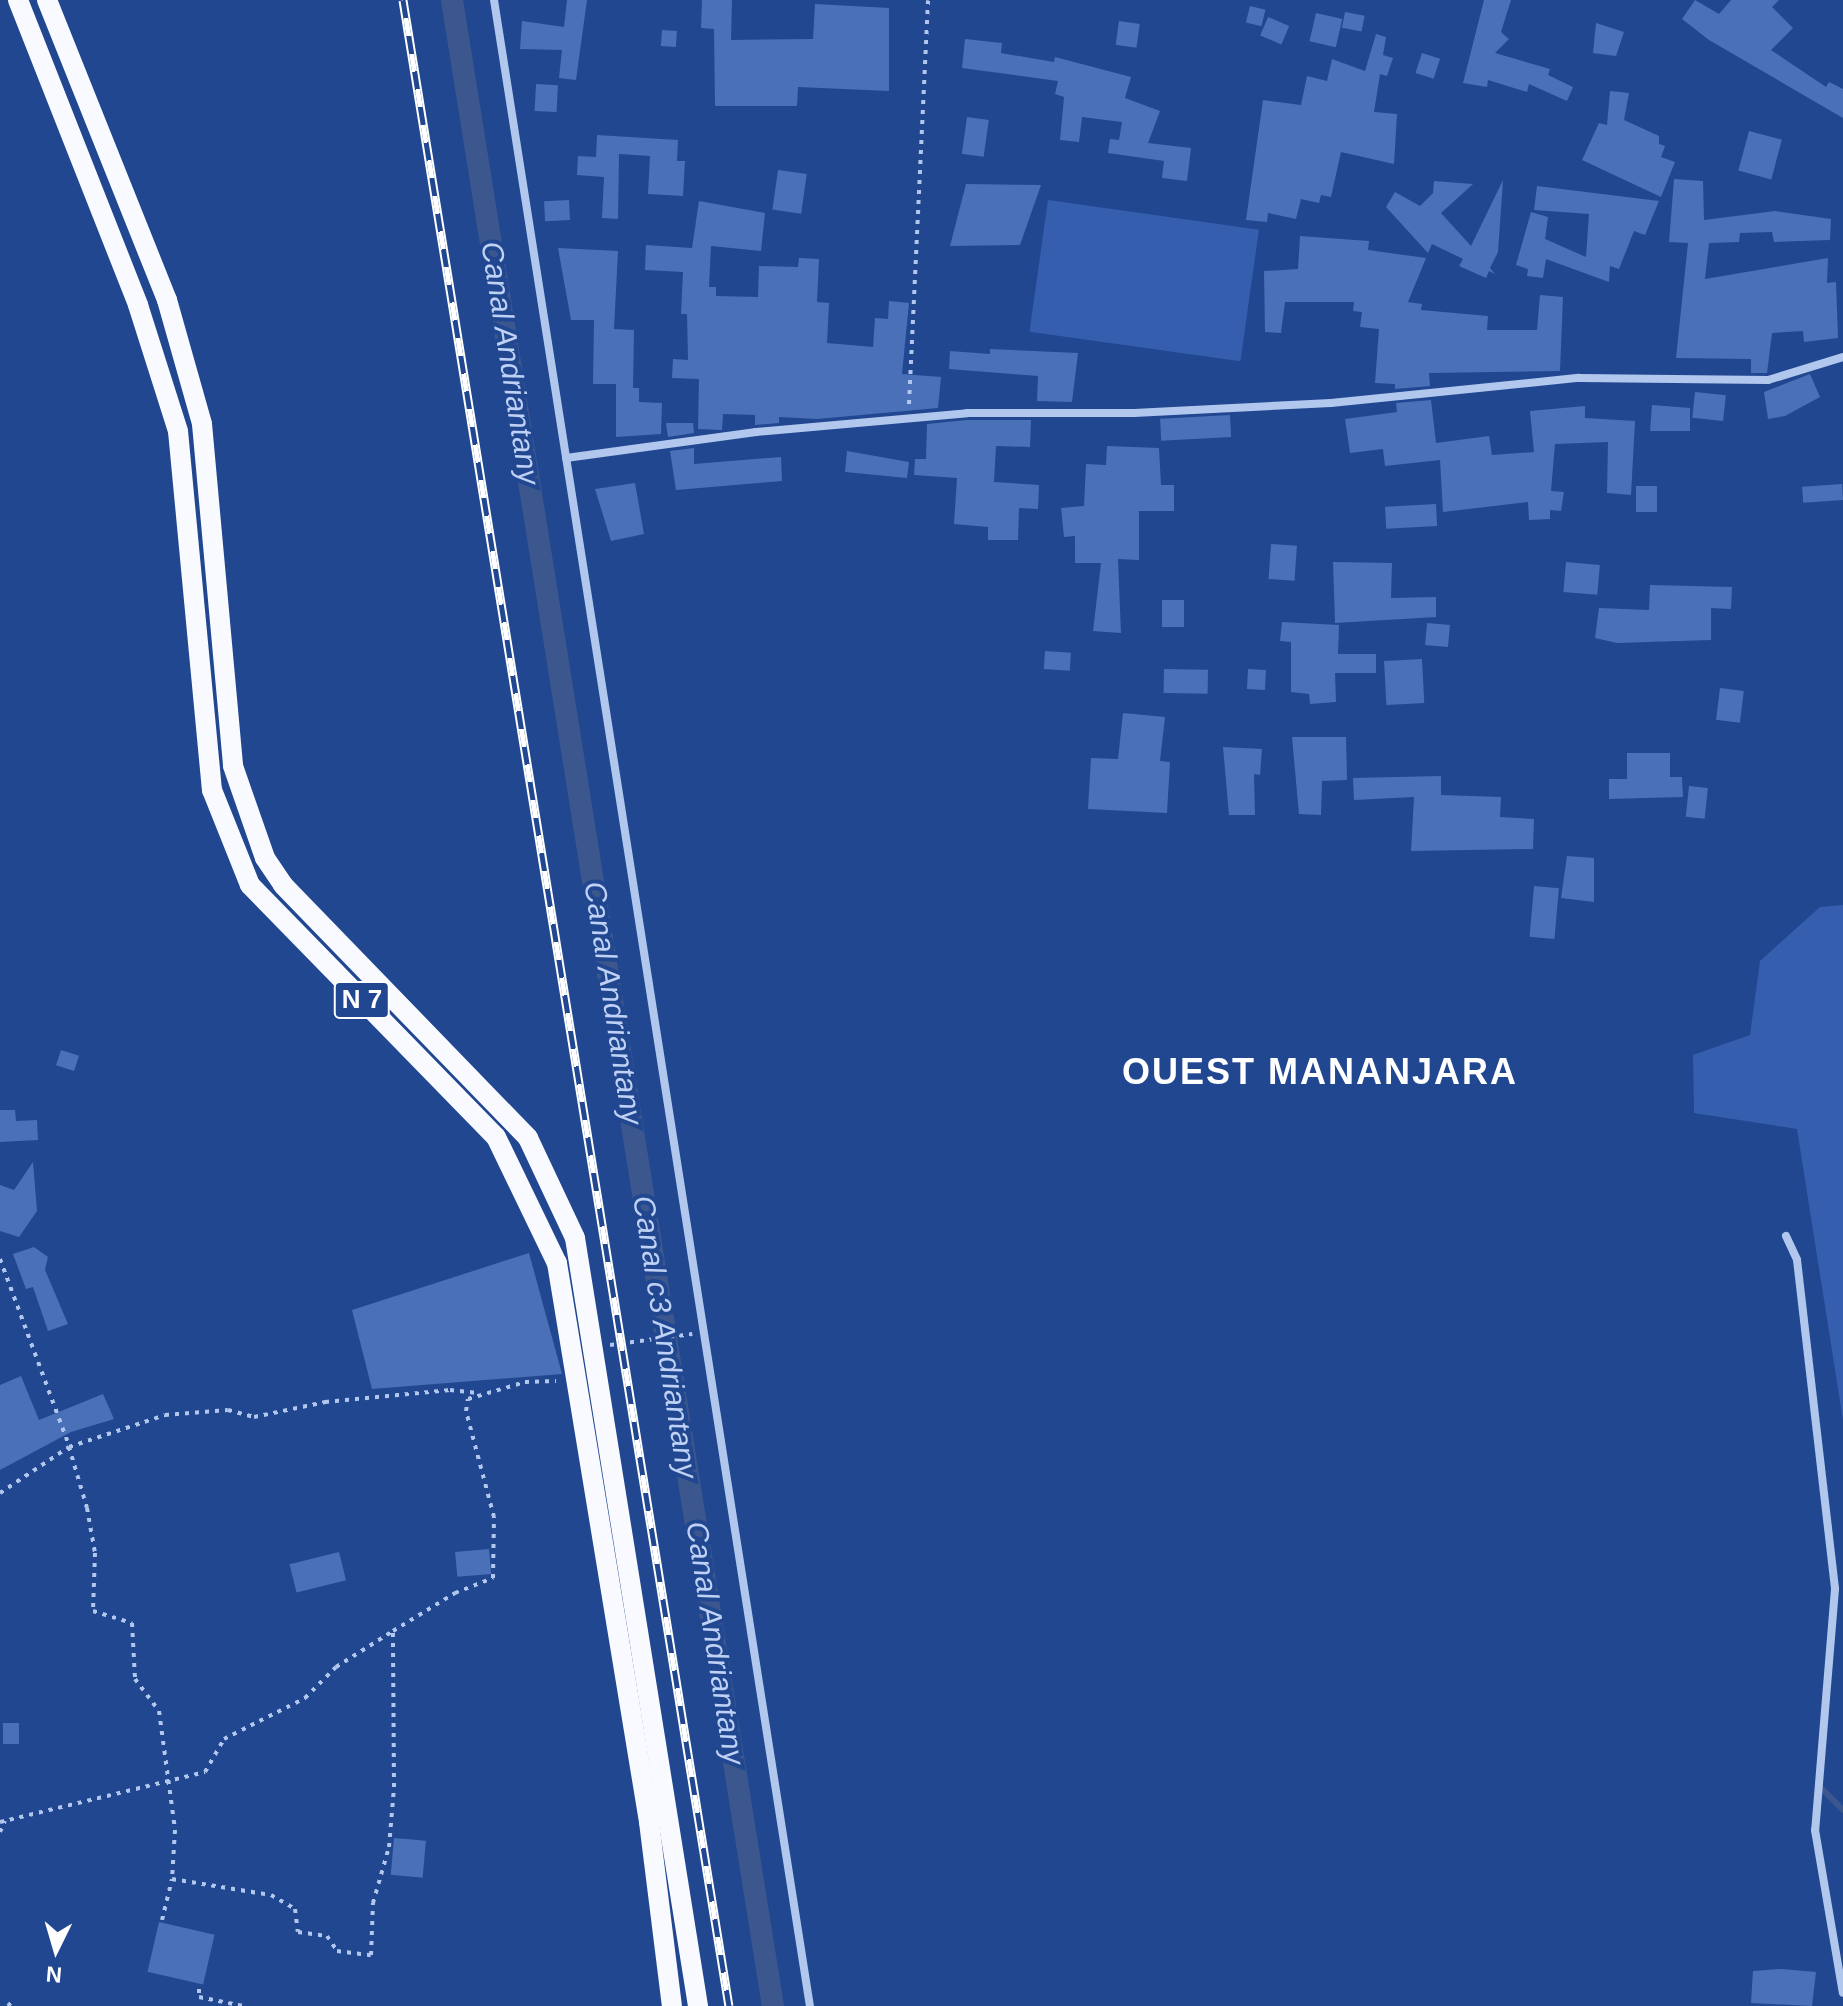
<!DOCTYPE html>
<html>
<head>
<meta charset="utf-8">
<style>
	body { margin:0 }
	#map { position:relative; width:1843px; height:2006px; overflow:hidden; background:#214791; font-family:Arial,sans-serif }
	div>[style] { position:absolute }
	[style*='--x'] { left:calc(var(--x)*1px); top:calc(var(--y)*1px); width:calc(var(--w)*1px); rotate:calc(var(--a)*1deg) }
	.green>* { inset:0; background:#355fae; transform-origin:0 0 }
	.stream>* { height:6px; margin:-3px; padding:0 3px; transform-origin:3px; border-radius:3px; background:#3c578d }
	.canal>* { height:22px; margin:-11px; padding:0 11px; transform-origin:11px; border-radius:11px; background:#3c578d }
	.building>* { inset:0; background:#4a70b8; transform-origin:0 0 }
	.path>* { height:4px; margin-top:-2px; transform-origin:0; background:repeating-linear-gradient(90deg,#b2c7ed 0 4px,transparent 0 10px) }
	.minor>* { height:8px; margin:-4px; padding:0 4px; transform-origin:4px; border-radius:4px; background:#b2c7ed }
	.primary>* { height:20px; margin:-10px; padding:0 10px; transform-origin:10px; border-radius:10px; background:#f8faff }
	.rail>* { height:9px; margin-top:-4.5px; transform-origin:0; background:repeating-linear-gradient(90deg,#214791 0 18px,#fff 0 36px); box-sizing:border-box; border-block:2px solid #fff }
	span { translate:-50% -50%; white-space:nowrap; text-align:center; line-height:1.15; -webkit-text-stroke:8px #214791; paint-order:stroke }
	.shield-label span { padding:2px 6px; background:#214791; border:2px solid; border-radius:6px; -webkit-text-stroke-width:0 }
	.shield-label { font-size:26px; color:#fff; font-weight:700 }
	.water-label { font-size:30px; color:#bfd1f4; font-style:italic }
	.district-label { font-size:36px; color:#fff; font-weight:700; letter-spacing:2px }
	.north { position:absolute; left:16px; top:1910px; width:80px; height:80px; -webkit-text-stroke:6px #214791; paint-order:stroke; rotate:185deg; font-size:22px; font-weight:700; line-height:32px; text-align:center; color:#fff }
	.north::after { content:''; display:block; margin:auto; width:28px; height:36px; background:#fff; clip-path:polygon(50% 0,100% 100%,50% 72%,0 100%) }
</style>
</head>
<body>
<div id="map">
	<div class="green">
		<div style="left:1048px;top:200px;width:213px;height:133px;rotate:8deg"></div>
		<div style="clip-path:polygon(1843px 905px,1843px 1420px,1797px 1129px,1694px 1113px,1693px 1055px,1750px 1035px,1760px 961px,1820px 907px)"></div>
	</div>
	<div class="stream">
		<div style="--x:582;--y:810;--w:1211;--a:81.07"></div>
		<div style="--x:1818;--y:1785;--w:35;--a:45"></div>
	</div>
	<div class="canal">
		<div style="--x:452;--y:0;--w:2032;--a:80.91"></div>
	</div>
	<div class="building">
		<div style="clip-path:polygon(567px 0,587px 0,576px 80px,559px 78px,562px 50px,520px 49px,522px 21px,564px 27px)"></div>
		<div style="clip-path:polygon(702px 0,732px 0,731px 40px,813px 39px,815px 4px,889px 8px,889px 91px,798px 87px,797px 106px,715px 106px,714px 29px,701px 28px)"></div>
		<div style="clip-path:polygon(1484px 0,1511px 0,1501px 32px,1509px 39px,1495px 53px,1550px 69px,1548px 75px,1573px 87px,1567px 101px,1529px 84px,1527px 92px,1488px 80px,1487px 87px,1463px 83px)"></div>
		<div style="clip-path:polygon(1695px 0,1719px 14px,1731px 0,1779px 0,1772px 7px,1793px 28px,1771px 50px,1826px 87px,1829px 82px,1843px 89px,1843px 118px,1709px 40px,1682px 19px)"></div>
		<div style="left:1250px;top:6px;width:16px;height:17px;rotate:14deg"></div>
		<div style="left:1345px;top:12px;width:20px;height:16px;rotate:11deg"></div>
		<div style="left:1316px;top:13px;width:27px;height:29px;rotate:13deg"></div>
		<div style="left:1268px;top:17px;width:23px;height:20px;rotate:23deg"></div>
		<div style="left:1119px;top:21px;width:21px;height:24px;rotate:8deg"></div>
		<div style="clip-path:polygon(1596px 23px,1624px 32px,1616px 56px,1593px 53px)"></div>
		<div style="left:662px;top:30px;width:15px;height:16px;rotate:4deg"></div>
		<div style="clip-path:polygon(1376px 34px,1386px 37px,1383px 55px,1393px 58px,1387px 76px,1380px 74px,1374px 112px,1397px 114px,1394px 164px,1341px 152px,1331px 197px,1321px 195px,1319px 203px,1301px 199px,1296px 219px,1268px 213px,1267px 222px,1246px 220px,1263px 100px,1301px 105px,1307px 76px,1327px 81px,1332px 59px,1365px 71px)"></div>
		<div style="clip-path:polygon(965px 39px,1002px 43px,1001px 53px,1054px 62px,1055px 57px,1131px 77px,1125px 98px,1160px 111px,1148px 143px,1191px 148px,1187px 181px,1162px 178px,1164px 161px,1108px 153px,1110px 139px,1119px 140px,1122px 122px,1082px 117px,1079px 142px,1060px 140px,1064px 97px,1055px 94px,1058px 81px,962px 68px)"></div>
		<div style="left:1422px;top:53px;width:19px;height:21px;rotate:18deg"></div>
		<div style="left:536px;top:84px;width:22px;height:27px;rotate:3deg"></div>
		<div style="clip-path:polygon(1610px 91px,1629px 93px,1624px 120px,1659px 136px,1659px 144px,1665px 146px,1661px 157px,1675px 162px,1661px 197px,1582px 160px,1599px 123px,1607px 125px)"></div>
		<div style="left:967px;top:117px;width:22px;height:37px;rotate:8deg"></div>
		<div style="left:1749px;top:131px;width:34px;height:41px;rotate:15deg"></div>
		<div style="clip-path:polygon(597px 135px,678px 140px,677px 161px,685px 161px,683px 196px,648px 194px,650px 156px,619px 154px,618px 219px,602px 218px,604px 177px,577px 175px,578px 156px,596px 157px)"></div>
		<div style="left:778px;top:170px;width:29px;height:40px;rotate:8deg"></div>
		<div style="clip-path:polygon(1674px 179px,1703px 181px,1704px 220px,1775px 211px,1831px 219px,1830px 240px,1774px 242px,1772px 232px,1740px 233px,1739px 242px,1709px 243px,1705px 279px,1828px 258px,1827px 283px,1836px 282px,1838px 338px,1804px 342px,1803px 331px,1772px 333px,1767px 373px,1751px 373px,1751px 359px,1676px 358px,1688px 243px,1669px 242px)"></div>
		<div style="clip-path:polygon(1503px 180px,1498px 252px,1490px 268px,1495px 274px,1489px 271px,1486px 278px,1459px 266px,1463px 259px,1432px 244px,1428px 253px,1386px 207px,1395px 192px,1420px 206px,1433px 193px,1434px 181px,1473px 184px,1441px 213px,1471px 246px)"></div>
		<div style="clip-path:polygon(966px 184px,1041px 185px,1020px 245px,950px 246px)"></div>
		<div style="clip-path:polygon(1537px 186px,1659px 201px,1645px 235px,1634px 231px,1619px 269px,1610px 266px,1609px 282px,1546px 259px,1543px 278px,1527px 276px,1528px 269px,1516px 265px,1531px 212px,1548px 217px,1545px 239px,1586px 257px,1589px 214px,1534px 210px)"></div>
		<div style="left:569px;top:200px;width:20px;height:25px;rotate:87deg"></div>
		<div style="clip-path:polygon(699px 201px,765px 213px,761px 251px,711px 246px,709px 287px,716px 287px,716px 296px,758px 297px,759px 266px,798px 267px,799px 258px,819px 259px,817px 302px,829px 303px,827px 343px,873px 347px,875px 318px,888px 319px,889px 301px,909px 303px,902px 374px,941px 377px,938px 408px,817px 419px,779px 417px,779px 423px,755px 425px,755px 415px,723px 414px,722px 430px,698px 429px,699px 379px,672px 378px,673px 359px,688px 360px,687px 314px,681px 314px,683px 272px,645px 270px,646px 245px,692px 248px)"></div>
		<div style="clip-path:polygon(1300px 236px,1369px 241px,1368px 250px,1426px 258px,1408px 302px,1422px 304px,1421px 310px,1488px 316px,1487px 330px,1537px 330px,1540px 295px,1563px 297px,1560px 371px,1429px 373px,1430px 386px,1395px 389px,1395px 384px,1375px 383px,1379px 329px,1360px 327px,1362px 312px,1353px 311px,1354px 302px,1285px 302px,1281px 333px,1265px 332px,1264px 271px,1298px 269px)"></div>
		<div style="clip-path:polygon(558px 248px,618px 251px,614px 329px,634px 330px,633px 388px,639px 388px,639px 402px,662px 403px,661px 434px,616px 437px,616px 384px,593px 384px,594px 320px,571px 320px)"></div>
		<div style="clip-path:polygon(990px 349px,1078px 353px,1072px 402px,1037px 401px,1038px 376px,949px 369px,950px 351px,990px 354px)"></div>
		<div style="clip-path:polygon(1810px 374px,1820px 397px,1785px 416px,1768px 419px,1764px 392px)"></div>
		<div style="left:1695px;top:392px;width:31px;height:26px;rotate:6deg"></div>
		<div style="clip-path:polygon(1431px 400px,1436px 443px,1489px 436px,1492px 455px,1534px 452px,1530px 411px,1585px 406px,1585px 418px,1635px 421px,1631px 495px,1607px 493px,1608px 442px,1555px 444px,1551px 491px,1564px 492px,1561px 511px,1550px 510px,1550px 519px,1529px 520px,1528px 502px,1443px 512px,1440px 460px,1385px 466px,1383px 449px,1350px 453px,1345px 419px,1397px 412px,1396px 403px)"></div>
		<div style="clip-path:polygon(1652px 405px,1690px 408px,1690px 431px,1650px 431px)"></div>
		<div style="left:1230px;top:415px;width:22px;height:70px;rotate:87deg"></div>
		<div style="clip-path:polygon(967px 420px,1031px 420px,1030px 447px,996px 446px,994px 482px,1039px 485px,1038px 509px,1019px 508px,1018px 540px,988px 540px,988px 527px,954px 524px,957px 478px,914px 475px,915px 459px,926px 459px,927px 424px)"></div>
		<div style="clip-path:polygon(666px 423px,693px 423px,694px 433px,668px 437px)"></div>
		<div style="clip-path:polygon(1107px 446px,1159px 448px,1161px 485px,1174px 485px,1174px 511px,1139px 511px,1139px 560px,1118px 559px,1121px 633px,1093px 631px,1101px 563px,1075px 563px,1075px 536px,1064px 537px,1061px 508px,1084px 506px,1086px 464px,1106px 465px)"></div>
		<div style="clip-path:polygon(694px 448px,694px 464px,781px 457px,782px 481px,676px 490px,670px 451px)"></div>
		<div style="clip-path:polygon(847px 451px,909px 462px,907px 478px,845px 472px)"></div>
		<div style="clip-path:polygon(635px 483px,644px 534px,611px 541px,595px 489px)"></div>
		<div style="left:1842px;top:484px;width:16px;height:40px;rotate:86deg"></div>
		<div style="left:1636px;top:486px;width:21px;height:26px"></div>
		<div style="left:1436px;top:504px;width:22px;height:51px;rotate:87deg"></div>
		<div style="left:1271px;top:544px;width:26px;height:35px;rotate:4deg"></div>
		<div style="clip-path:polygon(1333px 562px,1392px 563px,1391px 598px,1436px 597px,1436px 617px,1335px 623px)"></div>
		<div style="left:1566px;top:562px;width:34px;height:30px;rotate:5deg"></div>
		<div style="clip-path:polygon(1650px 585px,1732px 587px,1731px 609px,1711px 608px,1711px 640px,1617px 643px,1595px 638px,1599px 608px,1649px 610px)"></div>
		<div style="left:1162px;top:600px;width:22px;height:27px"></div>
		<div style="clip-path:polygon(1282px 622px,1339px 625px,1338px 654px,1376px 654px,1376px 673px,1335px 673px,1336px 702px,1310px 704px,1309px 694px,1291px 692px,1291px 642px,1280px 641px)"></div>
		<div style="left:1427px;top:623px;width:23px;height:22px;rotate:5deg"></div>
		<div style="left:1045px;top:651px;width:26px;height:18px;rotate:4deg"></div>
		<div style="left:1422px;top:659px;width:44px;height:38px;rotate:87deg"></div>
		<div style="left:1164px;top:669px;width:44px;height:24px;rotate:1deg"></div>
		<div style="left:1248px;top:669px;width:18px;height:20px;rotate:3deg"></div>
		<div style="left:1720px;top:688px;width:24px;height:32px;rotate:7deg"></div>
		<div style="clip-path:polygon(1123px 713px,1165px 717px,1160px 761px,1170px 762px,1167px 813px,1088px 809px,1091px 758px,1118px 759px)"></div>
		<div style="clip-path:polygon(1292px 737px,1346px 737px,1347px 780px,1322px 781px,1321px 815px,1299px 814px)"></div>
		<div style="clip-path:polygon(1223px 747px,1262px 749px,1260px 775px,1254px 774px,1255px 815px,1229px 815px)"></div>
		<div style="clip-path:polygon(1627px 753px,1670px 753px,1670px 777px,1682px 777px,1683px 797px,1609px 799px,1609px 779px,1627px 779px)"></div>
		<div style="clip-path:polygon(1441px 776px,1441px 795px,1501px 797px,1500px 817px,1534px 819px,1533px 849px,1411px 851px,1414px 797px,1354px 800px,1353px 778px)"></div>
		<div style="left:1689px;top:786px;width:19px;height:31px;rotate:6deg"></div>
		<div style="clip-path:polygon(1567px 856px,1594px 858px,1594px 902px,1561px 898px)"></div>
		<div style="left:1534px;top:886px;width:25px;height:51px;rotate:5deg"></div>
		<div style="left:61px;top:1050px;width:19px;height:16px;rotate:18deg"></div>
		<div style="clip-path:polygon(0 1110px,15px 1110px,16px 1121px,37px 1120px,38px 1140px,0 1142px)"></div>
		<div style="clip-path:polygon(33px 1162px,37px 1211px,19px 1237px,0 1231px,0 1185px,14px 1190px)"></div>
		<div style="clip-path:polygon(34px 1247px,48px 1257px,45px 1270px,68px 1324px,48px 1331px,33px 1287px,26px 1289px,13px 1254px)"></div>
		<div style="clip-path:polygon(529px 1253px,562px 1374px,372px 1389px,352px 1310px)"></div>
		<div style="clip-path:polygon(21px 1376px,39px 1420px,103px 1394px,114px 1419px,71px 1432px,0 1470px,0 1385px)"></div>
		<div style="left:489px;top:1549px;width:25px;height:34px;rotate:85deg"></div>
		<div style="left:339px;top:1552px;width:29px;height:51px;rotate:76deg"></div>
		<div style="left:3px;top:1723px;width:16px;height:21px"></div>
		<div style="left:394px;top:1838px;width:32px;height:37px;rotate:5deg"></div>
		<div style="left:159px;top:1922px;width:57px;height:51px;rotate:13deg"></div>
		<div style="clip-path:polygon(1781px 1969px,1816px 1972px,1812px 2006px,1751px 2003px,1753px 1971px)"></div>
	</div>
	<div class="path">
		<div style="--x:909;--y:404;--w:404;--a:-87.3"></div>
		<div style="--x:0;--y:1259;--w:190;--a:69.7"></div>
		<div style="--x:66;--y:1437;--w:74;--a:73.5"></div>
		<div style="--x:87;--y:1508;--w:46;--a:79.9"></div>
		<div style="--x:95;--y:1553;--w:58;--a:92"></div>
		<div style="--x:93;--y:1611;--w:41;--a:17.1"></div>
		<div style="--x:132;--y:1623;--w:56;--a:86.9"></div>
		<div style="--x:135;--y:1679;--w:40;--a:53"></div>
		<div style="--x:159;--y:1711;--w:120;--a:82.3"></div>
		<div style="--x:175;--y:1830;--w:49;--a:93.5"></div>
		<div style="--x:610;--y:1345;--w:83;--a:-7.6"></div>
		<div style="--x:0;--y:1493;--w:83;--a:-33.7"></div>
		<div style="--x:69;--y:1447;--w:101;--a:-18.4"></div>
		<div style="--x:165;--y:1415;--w:63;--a:-4.5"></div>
		<div style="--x:228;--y:1410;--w:27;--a:15"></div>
		<div style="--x:254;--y:1417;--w:73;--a:-11.9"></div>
		<div style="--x:325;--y:1402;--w:126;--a:-5.5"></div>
		<div style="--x:450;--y:1390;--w:28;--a:6"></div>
		<div style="--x:0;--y:1822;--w:211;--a:-13.7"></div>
		<div style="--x:205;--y:1772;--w:38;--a:-60"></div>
		<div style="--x:224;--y:1739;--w:91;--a:-26.8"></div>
		<div style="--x:305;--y:1698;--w:44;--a:-45"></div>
		<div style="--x:336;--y:1667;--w:67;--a:-32.3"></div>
		<div style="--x:0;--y:1832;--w:12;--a:-66"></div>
		<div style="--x:162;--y:1920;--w:42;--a:-76.3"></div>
		<div style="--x:172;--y:1879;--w:100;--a:9.2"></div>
		<div style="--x:271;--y:1895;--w:28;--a:30"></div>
		<div style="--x:295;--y:1909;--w:23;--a:83"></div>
		<div style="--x:298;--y:1932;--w:29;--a:8"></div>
		<div style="--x:327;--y:1936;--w:18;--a:56"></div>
		<div style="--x:337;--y:1951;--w:34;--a:7"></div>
		<div style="--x:371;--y:1955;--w:52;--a:-87.8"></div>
		<div style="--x:373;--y:1903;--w:58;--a:-74.1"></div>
		<div style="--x:389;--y:1847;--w:60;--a:-85.2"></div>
		<div style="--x:394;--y:1787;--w:156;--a:-90.4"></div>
		<div style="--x:393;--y:1631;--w:73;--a:-31.5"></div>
		<div style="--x:455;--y:1593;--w:41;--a:-21.5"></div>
		<div style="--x:493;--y:1578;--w:61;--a:-89.1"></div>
		<div style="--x:494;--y:1517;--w:110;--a:-104.8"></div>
		<div style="--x:466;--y:1411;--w:12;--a:-81"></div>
		<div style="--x:468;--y:1399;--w:59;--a:-16.6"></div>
		<div style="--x:525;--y:1382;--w:31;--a:-2"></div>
		<div style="--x:199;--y:1989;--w:8;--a:90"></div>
		<div style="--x:199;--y:1997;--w:45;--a:11.6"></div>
		<div style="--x:8;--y:2006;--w:9;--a:-49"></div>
	</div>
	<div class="minor">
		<div style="--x:494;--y:0;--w:2031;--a:81.05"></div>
		<div style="--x:566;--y:458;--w:192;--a:-7.8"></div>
		<div style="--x:756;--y:432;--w:212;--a:-5.1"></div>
		<div style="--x:967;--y:413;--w:167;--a:0"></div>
		<div style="--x:1134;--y:413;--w:197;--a:-2.9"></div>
		<div style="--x:1331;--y:403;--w:249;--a:-5.8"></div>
		<div style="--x:1579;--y:378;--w:189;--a:0.6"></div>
		<div style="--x:1768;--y:380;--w:78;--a:-17"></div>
		<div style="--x:1786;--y:1236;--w:26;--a:65"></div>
		<div style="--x:1797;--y:1260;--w:331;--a:83.4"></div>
		<div style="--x:1835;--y:1589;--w:242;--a:94.7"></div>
		<div style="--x:1815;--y:1830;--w:165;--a:80.3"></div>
	</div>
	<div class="primary">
		<div style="--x:18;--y:0;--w:328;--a:68.5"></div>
		<div style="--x:138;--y:305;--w:132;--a:72.4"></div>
		<div style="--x:178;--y:431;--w:361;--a:84.6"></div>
		<div style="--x:212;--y:790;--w:102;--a:68.2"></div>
		<div style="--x:250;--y:885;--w:352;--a:45.7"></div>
		<div style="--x:496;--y:1137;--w:140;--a:64.2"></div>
		<div style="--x:557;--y:1263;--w:567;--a:80.65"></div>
		<div style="--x:649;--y:1822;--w:185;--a:82.9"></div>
		<div style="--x:47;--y:0;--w:323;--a:68.2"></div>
		<div style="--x:167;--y:300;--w:129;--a:74.2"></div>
		<div style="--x:202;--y:424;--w:343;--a:84.8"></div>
		<div style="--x:233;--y:766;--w:97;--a:70.8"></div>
		<div style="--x:265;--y:858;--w:32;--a:56"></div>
		<div style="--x:283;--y:885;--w:352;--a:45.9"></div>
		<div style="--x:528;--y:1138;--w:110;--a:64.8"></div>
		<div style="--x:575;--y:1238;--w:778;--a:80.9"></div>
	</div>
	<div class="rail">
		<div style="--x:403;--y:0;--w:2032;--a:80.77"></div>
	</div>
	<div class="shield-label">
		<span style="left:362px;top:1000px">N 7</span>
	</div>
	<div class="water-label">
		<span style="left:510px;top:363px;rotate:81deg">Canal Andriantany</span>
		<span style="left:613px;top:1003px;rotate:81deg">Canal Andriantany</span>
		<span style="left:665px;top:1337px;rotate:81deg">Canal c3 Andriantany</span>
		<span style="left:715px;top:1643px;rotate:81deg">Canal Andriantany</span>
	</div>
	<div class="district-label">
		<span style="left:1320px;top:1072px">OUEST MANANJARA</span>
	</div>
	<div class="north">N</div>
</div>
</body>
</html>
